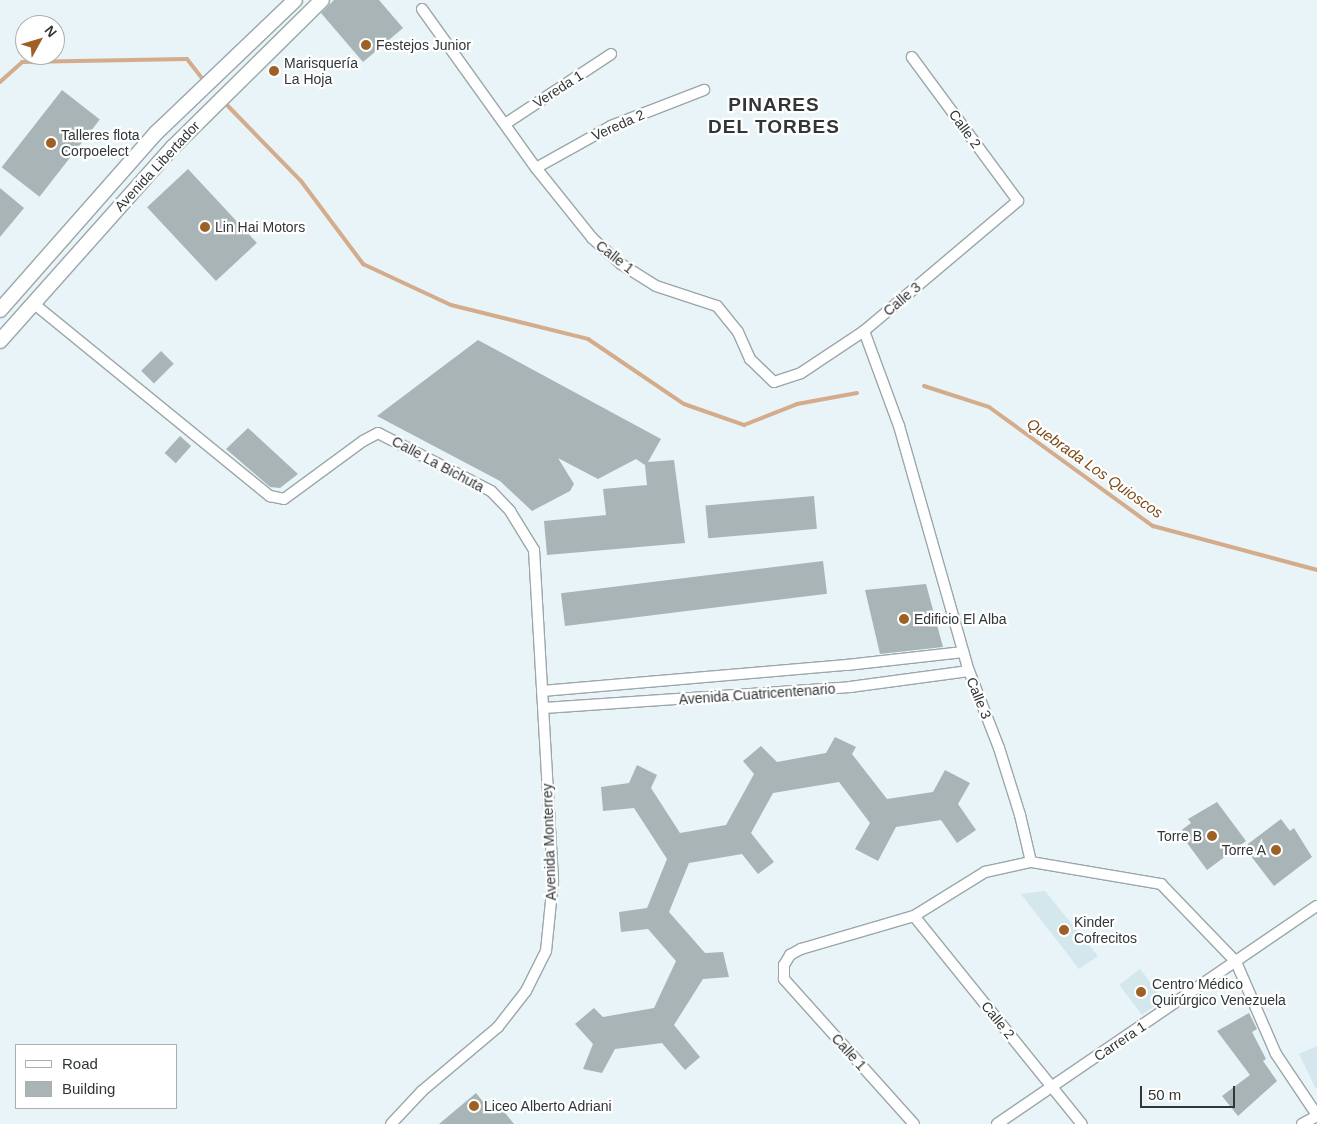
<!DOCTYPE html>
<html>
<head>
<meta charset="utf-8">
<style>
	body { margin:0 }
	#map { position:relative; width:1317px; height:1124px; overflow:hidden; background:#e8f4f7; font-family:Arial,sans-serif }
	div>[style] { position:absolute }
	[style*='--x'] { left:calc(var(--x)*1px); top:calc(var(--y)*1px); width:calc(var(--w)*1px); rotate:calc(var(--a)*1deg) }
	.built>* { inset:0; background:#d3e7ec; transform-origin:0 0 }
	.stream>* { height:4px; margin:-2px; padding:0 2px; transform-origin:2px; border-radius:2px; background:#d4ac8b }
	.building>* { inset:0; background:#a9b4b7; transform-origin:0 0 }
	.roads { filter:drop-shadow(1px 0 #9ca7aa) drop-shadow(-1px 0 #9ca7aa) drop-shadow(0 1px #9ca7aa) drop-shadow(0 -1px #9ca7aa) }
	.street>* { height:10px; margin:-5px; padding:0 5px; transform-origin:5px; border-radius:5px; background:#fff }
	.secondary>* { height:14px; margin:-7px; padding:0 7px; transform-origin:7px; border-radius:7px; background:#fff }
	.dots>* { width:14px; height:14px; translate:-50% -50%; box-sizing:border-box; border:2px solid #fff; border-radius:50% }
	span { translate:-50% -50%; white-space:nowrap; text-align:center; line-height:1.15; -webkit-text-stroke:4.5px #fff; paint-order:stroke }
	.poi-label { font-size:14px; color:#313636 }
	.left { translate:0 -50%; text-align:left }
	.right { translate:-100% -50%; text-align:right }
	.street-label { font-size:14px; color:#313636 }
	.water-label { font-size:15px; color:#7d4915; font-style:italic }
	.district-label { font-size:19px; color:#313636; font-weight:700; letter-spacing:1px }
	.legend { position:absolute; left:15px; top:1044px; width:162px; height:65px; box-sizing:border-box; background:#fff; border:1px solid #adafaf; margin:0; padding:6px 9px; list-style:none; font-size:15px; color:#313636 }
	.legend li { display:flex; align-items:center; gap:10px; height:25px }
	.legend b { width:25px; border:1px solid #adafaf }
	.north { position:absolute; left:15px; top:15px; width:50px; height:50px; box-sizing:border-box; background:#fff; border:1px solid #adafaf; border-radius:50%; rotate:51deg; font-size:14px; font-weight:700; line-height:20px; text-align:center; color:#313636 }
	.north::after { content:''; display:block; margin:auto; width:18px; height:22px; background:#9e6025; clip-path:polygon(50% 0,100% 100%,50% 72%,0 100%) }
	.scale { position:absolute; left:1140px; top:1086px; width:95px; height:22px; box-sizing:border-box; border:2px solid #313636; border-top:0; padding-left:6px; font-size:15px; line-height:18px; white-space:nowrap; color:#313636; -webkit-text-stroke:4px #fff; paint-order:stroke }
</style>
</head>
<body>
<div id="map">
	<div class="built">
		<div style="clip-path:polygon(1045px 891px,1098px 956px,1079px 969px,1021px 894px)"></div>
		<div style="left:1140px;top:969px;width:38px;height:26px;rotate:53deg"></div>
		<div style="clip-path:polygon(1317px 1046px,1317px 1088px,1316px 1089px,1299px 1054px)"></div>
	</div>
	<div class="stream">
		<div style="--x:0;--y:82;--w:30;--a:-42"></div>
		<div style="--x:22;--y:62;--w:165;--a:-1"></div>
		<div style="--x:187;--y:59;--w:23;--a:52"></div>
		<div style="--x:226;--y:104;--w:107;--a:45.8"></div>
		<div style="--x:301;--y:181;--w:104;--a:53.2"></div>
		<div style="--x:363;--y:264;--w:97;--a:25"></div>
		<div style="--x:451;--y:305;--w:141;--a:13.9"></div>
		<div style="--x:588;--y:339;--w:116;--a:34.1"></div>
		<div style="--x:684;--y:404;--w:64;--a:19.3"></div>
		<div style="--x:744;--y:425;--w:57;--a:-21.6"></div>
		<div style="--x:797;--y:404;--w:61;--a:-10.4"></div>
		<div style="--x:924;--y:386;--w:68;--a:17.9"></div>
		<div style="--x:989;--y:407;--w:203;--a:36"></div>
		<div style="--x:1153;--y:526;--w:170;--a:15"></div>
	</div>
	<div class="building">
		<div style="clip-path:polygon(334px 0,379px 0,403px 28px,363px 62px,321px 13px)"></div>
		<div style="left:62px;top:90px;width:48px;height:98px;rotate:38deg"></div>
		<div style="left:188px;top:169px;width:101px;height:56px;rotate:47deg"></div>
		<div style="clip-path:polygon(0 188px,24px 208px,0 237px)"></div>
		<div style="clip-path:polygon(478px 340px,661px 439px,648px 462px,674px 460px,685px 543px,547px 555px,544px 521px,606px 515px,603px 489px,647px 485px,645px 465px,636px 459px,598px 479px,558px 458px,574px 484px,570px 491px,532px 511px,500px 481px,377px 416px)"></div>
		<div style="left:161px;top:351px;width:18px;height:28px;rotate:45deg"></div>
		<div style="clip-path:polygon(248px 428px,298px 474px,280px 488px,270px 487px,226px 449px)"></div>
		<div style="left:180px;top:436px;width:15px;height:23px;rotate:42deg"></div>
		<div style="left:814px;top:496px;width:33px;height:109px;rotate:85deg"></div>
		<div style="left:823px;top:561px;width:33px;height:264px;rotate:83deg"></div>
		<div style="clip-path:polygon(926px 584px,943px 647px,880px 654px,865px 590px)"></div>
		<div style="clip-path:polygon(835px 737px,856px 747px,852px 754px,887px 799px,933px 792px,945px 770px,970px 783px,958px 804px,976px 830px,957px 843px,941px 820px,896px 827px,878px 861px,855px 849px,870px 823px,839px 782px,773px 793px,751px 833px,774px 862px,758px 874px,742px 854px,689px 863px,669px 912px,705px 953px,723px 952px,729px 977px,703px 979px,674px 1025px,700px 1057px,685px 1070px,662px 1043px,615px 1049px,602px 1073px,583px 1069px,593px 1044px,575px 1024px,594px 1008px,603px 1017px,654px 1008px,676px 961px,648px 929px,621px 932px,619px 912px,647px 908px,667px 859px,634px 808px,603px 811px,601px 787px,629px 783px,637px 765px,657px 775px,651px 788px,680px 833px,726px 825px,754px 774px,743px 761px,761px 746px,777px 762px,826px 753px)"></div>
		<div style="clip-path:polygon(1217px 802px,1246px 841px,1207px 870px,1179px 832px,1191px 823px,1188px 819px)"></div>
		<div style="clip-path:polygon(1281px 819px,1290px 831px,1294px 828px,1312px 857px,1274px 886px,1244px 847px)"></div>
		<div style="clip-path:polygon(1249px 1013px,1257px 1029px,1252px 1032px,1266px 1059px,1263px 1061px,1277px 1081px,1238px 1116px,1222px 1096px,1250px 1075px,1217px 1031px)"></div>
		<div style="clip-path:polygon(476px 1093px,489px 1109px,497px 1103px,514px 1124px,439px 1124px)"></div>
	</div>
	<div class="roads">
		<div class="street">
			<div style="--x:422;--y:9;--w:196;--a:54.4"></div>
			<div style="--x:536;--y:168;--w:90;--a:51.3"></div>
			<div style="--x:592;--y:238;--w:39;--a:42"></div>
			<div style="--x:621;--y:264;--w:41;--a:32.2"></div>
			<div style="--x:656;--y:286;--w:64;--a:18.2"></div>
			<div style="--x:717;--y:306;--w:33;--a:51"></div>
			<div style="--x:738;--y:332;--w:30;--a:66"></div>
			<div style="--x:750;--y:359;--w:33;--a:44"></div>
			<div style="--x:774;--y:382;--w:28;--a:-18"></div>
			<div style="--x:801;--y:373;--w:76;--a:-33.7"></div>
			<div style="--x:864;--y:331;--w:202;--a:-40.2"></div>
			<div style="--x:1018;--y:201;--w:179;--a:-126.4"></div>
			<div style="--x:505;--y:124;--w:127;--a:-33.4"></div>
			<div style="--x:536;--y:168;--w:86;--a:-29.2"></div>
			<div style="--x:611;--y:126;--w:100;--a:-21.2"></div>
			<div style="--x:33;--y:303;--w:306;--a:39.2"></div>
			<div style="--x:270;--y:496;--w:14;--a:12"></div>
			<div style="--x:284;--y:499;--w:98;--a:-36.3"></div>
			<div style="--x:363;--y:441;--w:17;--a:-28"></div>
			<div style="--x:378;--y:433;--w:127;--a:27.2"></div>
			<div style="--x:491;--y:491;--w:28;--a:46"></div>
			<div style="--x:510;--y:511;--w:46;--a:58.4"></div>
			<div style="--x:534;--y:550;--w:332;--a:86.7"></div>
			<div style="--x:553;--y:881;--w:70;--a:95.7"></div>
			<div style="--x:546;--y:951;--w:45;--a:116.6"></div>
			<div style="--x:526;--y:991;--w:46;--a:127.9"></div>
			<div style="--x:498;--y:1027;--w:99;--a:139.9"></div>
			<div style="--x:422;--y:1091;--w:45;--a:133.2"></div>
			<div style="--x:864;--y:331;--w:101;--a:69.8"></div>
			<div style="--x:899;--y:426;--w:255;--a:74.1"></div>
			<div style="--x:969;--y:671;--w:83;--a:68.7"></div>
			<div style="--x:999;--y:748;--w:70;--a:72.6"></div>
			<div style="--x:1020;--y:815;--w:48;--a:76.8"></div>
			<div style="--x:542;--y:691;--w:306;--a:-4.9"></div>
			<div style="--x:847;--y:665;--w:117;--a:-6.4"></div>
			<div style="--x:544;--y:708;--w:307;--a:-3.9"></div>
			<div style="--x:850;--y:687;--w:120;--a:-7.7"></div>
			<div style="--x:914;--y:916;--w:267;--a:51.1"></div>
			<div style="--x:914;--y:1124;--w:195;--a:-131.9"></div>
			<div style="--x:784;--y:979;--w:14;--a:-90"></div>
			<div style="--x:784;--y:965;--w:12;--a:-59"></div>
			<div style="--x:790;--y:955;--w:13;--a:-29"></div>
			<div style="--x:801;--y:949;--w:118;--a:-16.3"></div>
			<div style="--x:914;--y:916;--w:84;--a:-31.8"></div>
			<div style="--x:985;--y:872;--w:47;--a:-12.3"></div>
			<div style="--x:1031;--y:862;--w:132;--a:9.6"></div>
			<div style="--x:1161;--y:884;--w:108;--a:46.1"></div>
			<div style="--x:1236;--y:962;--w:100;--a:66.5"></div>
			<div style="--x:1276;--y:1054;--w:73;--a:56.1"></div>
			<div style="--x:997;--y:1124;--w:387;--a:-34.3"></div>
			<div style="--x:1302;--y:1124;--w:17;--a:-28"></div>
		</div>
		<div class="secondary">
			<div style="--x:0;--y:310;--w:236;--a:-48.6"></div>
			<div style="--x:156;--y:133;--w:192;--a:-43.7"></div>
			<div style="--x:0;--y:341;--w:260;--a:-48.3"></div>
			<div style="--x:173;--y:147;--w:209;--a:-44.6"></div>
		</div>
	</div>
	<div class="dots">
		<div style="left:366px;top:45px;background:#9e6025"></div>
		<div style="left:274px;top:71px;background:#9e6025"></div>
		<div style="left:51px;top:143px;background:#9e6025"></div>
		<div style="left:205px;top:227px;background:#9e6025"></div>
		<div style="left:904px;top:619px;background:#9e6025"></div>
		<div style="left:1212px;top:836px;background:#9e6025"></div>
		<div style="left:1276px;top:850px;background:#9e6025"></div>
		<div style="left:1064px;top:930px;background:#9e6025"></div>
		<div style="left:1141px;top:992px;background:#9e6025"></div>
		<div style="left:474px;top:1106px;background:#9e6025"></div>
	</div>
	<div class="poi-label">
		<span class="left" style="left:376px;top:45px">Festejos Junior</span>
		<span class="left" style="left:284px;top:71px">Marisquería<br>La Hoja</span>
		<span class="left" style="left:61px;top:143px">Talleres flota<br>Corpoelect</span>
		<span class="left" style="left:215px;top:227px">Lin Hai Motors</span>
		<span class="left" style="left:914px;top:619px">Edificio El Alba</span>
		<span class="right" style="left:1202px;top:836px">Torre B</span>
		<span class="right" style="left:1266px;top:850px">Torre A</span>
		<span class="left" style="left:1074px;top:930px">Kinder<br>Cofrecitos</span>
		<span class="left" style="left:1152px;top:992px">Centro Médico<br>Quirúrgico Venezuela</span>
		<span class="left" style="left:484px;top:1106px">Liceo Alberto Adriani</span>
	</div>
	<div class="street-label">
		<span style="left:558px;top:89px;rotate:-33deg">Vereda 1</span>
		<span style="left:618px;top:125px;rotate:-24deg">Vereda 2</span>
		<span style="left:965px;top:129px;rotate:54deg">Calle 2</span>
		<span style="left:157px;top:166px;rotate:-47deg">Avenida Libertador</span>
		<span style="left:615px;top:257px;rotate:38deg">Calle 1</span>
		<span style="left:902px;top:299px;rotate:-40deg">Calle 3</span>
		<span style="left:438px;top:464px;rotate:28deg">Calle La Bichuta</span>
		<span style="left:757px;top:694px;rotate:-4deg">Avenida Cuatricentenario</span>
		<span style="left:979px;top:698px;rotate:68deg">Calle 3</span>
		<span style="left:549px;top:842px;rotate:-92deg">Avenida Monterrey</span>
		<span style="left:998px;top:1020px;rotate:51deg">Calle 2</span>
		<span style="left:1120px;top:1041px;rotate:-34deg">Carrera 1</span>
		<span style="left:849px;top:1052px;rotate:48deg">Calle 1</span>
	</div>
	<div class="water-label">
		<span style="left:1095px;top:468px;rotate:35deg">Quebrada Los Quioscos</span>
	</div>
	<div class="district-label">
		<span style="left:774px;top:116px">PINARES<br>DEL TORBES</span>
	</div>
	<ul class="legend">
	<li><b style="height:6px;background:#fff"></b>Road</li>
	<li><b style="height:14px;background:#a9b4b7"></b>Building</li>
	</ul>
	<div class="north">N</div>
	<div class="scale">50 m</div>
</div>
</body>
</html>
